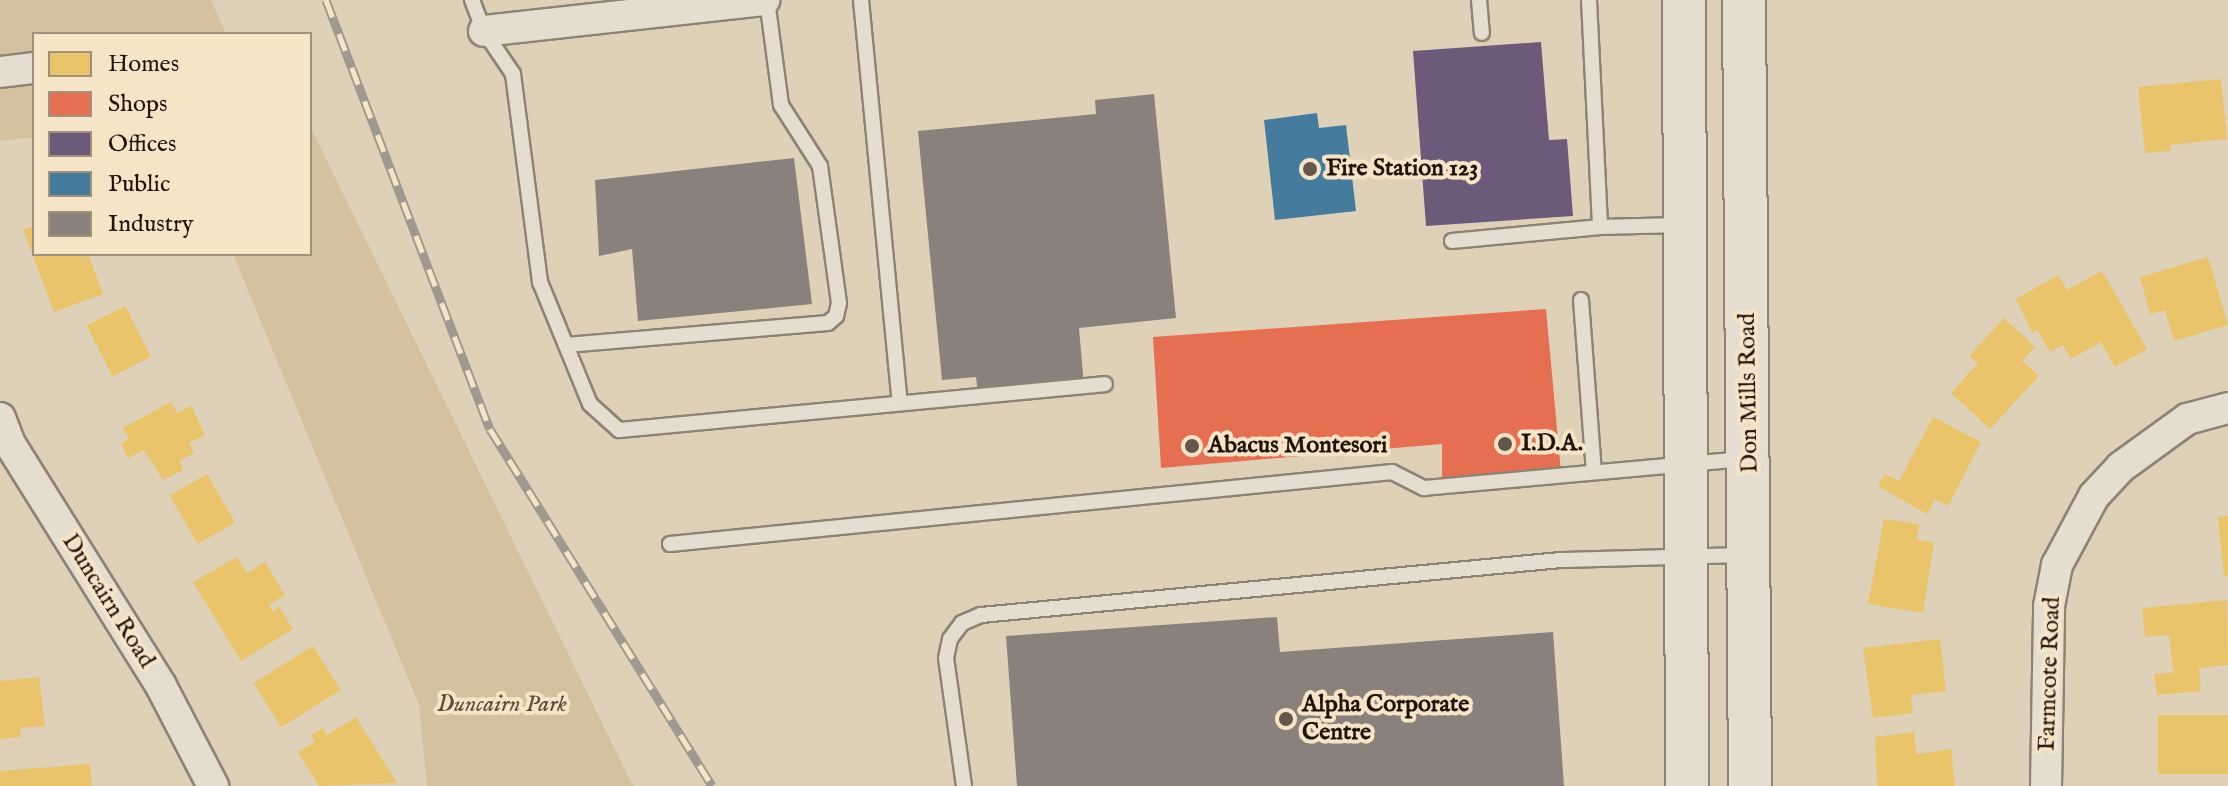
<!DOCTYPE html>
<html>
<head>
<meta charset="utf-8">
<style>
	body { margin:0 }
	#map { position:relative; width:2228px; height:786px; overflow:hidden; background:#dfd1b7; font-family:"IM FELL English",serif }
	div>[style] { position:absolute }
	[style*='--x'] { left:calc(var(--x)*1px); top:calc(var(--y)*1px); width:calc(var(--w)*1px); rotate:calc(var(--a)*1deg) }
	.green>* { inset:0; background:#d5c1a0 }
	.homes>* { inset:0; background:#e9c46a; transform-origin:0 0 }
	.shops>* { inset:0; background:#e76f51 }
	.offices>* { inset:0; background:#6d597a }
	.public>* { inset:0; background:#457b9d }
	.industry>* { inset:0; background:#8a817c }
	.roads { filter:drop-shadow(2px 0 #8d8375) drop-shadow(-2px 0 #8d8375) drop-shadow(0 2px #8d8375) drop-shadow(0 -2px #8d8375) }
	.service>* { height:14px; margin:-7px; padding:0 7px; transform-origin:7px; border-radius:7px; background:#e5ded0 }
	.minor>* { height:30px; margin:-15px; padding:0 15px; transform-origin:15px; border-radius:15px; background:#e5ded0 }
	.secondary>* { height:42px; margin:-21px; padding:0 21px; transform-origin:21px; border-radius:21px; background:#e5ded0 }
	.rail>* { height:9px; margin-top:-4.5px; transform-origin:0; background:repeating-linear-gradient(90deg,#f5e4c6 0 18px,#a0998f 0 36px); box-sizing:border-box; border-block:2px solid #a0998f }
	.dots>* { width:22px; height:22px; translate:-50% -50%; box-sizing:border-box; border:4px solid #f5e4c6; border-radius:50% }
	span { translate:-50% -50%; white-space:nowrap; text-align:center; line-height:1.15; -webkit-text-stroke:8px #f5e4c6; paint-order:stroke }
	.poi-label { font-size:24px; color:#20140f; font-weight:700 }
	.left { translate:0 -50%; text-align:left }
	.street-label { font-size:24px; color:#20140f }
	.park-label { font-size:24px; color:#5c4c3b; font-style:italic }
	.legend { position:absolute; left:32px; top:32px; width:280px; height:224px; box-sizing:border-box; background:#f5e4c6; border:2px solid #a0917d; margin:0; padding:10px 14px; list-style:none; font-size:24px; color:#20140f }
	.legend li { display:flex; align-items:center; gap:16px; height:40px }
	.legend b { width:40px; border:2px solid #a0917d }
</style>
</head>
<body>
<div id="map">
	<div class="green">
		<div style="clip-path:polygon(0 0,211px 0,226px 34px,34px 34px,34px 137px,0 141px)"></div>
		<div style="clip-path:polygon(310px 126px,631px 782px,634px 786px,427px 786px,419px 705px,233px 254px,310px 254px)"></div>
	</div>
	<div class="homes">
		<div style="clip-path:polygon(2221px 79px,2227px 139px,2170px 145px,2171px 151px,2145px 153px,2138px 87px)"></div>
		<div style="clip-path:polygon(34px 226px,34px 254px,88px 254px,103px 294px,54px 312px,23px 229px)"></div>
		<div style="clip-path:polygon(2208px 257px,2228px 325px,2174px 341px,2165px 310px,2150px 314px,2140px 277px)"></div>
		<div style="clip-path:polygon(2102px 271px,2147px 349px,2115px 367px,2101px 342px,2071px 359px,2063px 345px,2050px 352px,2037px 330px,2032px 332px,2016px 299px,2058px 275px,2067px 290px)"></div>
		<div style="left:125px;top:306px;width:57px;height:43px;rotate:63deg"></div>
		<div style="clip-path:polygon(2004px 318px,2035px 347px,2022px 361px,2039px 376px,1990px 429px,1951px 393px,1978px 363px,1969px 356px)"></div>
		<div style="clip-path:polygon(171px 402px,177px 413px,191px 406px,205px 435px,189px 443px,194px 453px,179px 461px,183px 470px,163px 480px,144px 450px,128px 458px,121px 443px,129px 439px,123px 428px)"></div>
		<div style="clip-path:polygon(1933px 417px,1981px 442px,1948px 506px,1935px 499px,1927px 514px,1878px 486px,1885px 474px,1899px 481px)"></div>
		<div style="left:207px;top:474px;width:56px;height:43px;rotate:60deg"></div>
		<div style="clip-path:polygon(2228px 516px,2228px 576px,2224px 576px,2218px 517px)"></div>
		<div style="clip-path:polygon(1884px 519px,1919px 524px,1917px 540px,1934px 542px,1923px 613px,1868px 604px)"></div>
		<div style="clip-path:polygon(237px 557px,247px 573px,265px 562px,285px 595px,269px 605px,273px 612px,279px 607px,293px 629px,241px 661px,193px 582px)"></div>
		<div style="clip-path:polygon(2227px 600px,2228px 665px,2199px 668px,2201px 691px,2157px 695px,2154px 674px,2178px 672px,2173px 671px,2169px 635px,2145px 637px,2142px 608px)"></div>
		<div style="clip-path:polygon(1940px 639px,1946px 691px,1911px 695px,1913px 713px,1873px 718px,1863px 648px)"></div>
		<div style="left:313px;top:646px;width:52px;height:70px;rotate:58deg"></div>
		<div style="clip-path:polygon(39px 677px,45px 726px,20px 728px,21px 737px,0 739px,0 681px)"></div>
		<div style="left:2228px;top:715px;width:59px;height:70px;rotate:90deg"></div>
		<div style="clip-path:polygon(356px 717px,397px 783px,319px 786px,298px 752px,315px 742px,311px 735px,323px 728px,327px 735px)"></div>
		<div style="clip-path:polygon(1914px 732px,1917px 754px,1951px 749px,1955px 786px,1877px 786px,1875px 737px)"></div>
		<div style="clip-path:polygon(90px 764px,92px 786px,0 786px,0 771px)"></div>
	</div>
	<div class="shops">
		<div style="clip-path:polygon(1546px 309px,1561px 472px,1442px 479px,1442px 444px,1161px 468px,1153px 337px)"></div>
	</div>
	<div class="offices">
		<div style="clip-path:polygon(1541px 42px,1549px 140px,1567px 139px,1573px 216px,1426px 226px,1413px 51px)"></div>
	</div>
	<div class="public">
		<div style="clip-path:polygon(1317px 113px,1319px 128px,1346px 125px,1356px 211px,1275px 220px,1264px 120px)"></div>
	</div>
	<div class="industry">
		<div style="clip-path:polygon(1154px 94px,1176px 318px,1079px 328px,1084px 386px,978px 395px,976px 377px,942px 380px,918px 131px,1096px 114px,1095px 100px)"></div>
		<div style="clip-path:polygon(794px 158px,812px 304px,638px 321px,632px 249px,599px 256px,595px 180px)"></div>
		<div style="clip-path:polygon(1277px 617px,1280px 652px,1553px 632px,1564px 786px,1017px 786px,1006px 636px)"></div>
	</div>
	<div class="roads">
		<div class="service">
			<div style="--x:472;--y:0;--w:33;--a:69"></div>
			<div style="--x:484;--y:31;--w:52;--a:56"></div>
			<div style="--x:513;--y:74;--w:210;--a:82.6"></div>
			<div style="--x:540;--y:282;--w:132;--a:67.7"></div>
			<div style="--x:590;--y:404;--w:39;--a:42"></div>
			<div style="--x:619;--y:430;--w:488;--a:-5.4"></div>
			<div style="--x:861;--y:0;--w:405;--a:84.5"></div>
			<div style="--x:1479;--y:0;--w:33;--a:85"></div>
			<div style="--x:1589;--y:0;--w:227;--a:87.2"></div>
			<div style="--x:1600;--y:227;--w:80;--a:-1.4"></div>
			<div style="--x:1452;--y:241;--w:149;--a:-5.4"></div>
			<div style="--x:1581;--y:300;--w:171;--a:85.7"></div>
			<div style="--x:566;--y:345;--w:263;--a:-4.8"></div>
			<div style="--x:828;--y:323;--w:11;--a:-41"></div>
			<div style="--x:836;--y:316;--w:13;--a:-77"></div>
			<div style="--x:839;--y:303;--w:138;--a:-97.9"></div>
			<div style="--x:820;--y:166;--w:72;--a:-122.6"></div>
			<div style="--x:781;--y:105;--w:106;--a:-97.6"></div>
			<div style="--x:670;--y:544;--w:726;--a:-5.69"></div>
			<div style="--x:1392;--y:472;--w:36;--a:27"></div>
			<div style="--x:1424;--y:488;--w:322;--a:-5.2"></div>
			<div style="--x:964;--y:786;--w:129;--a:-98"></div>
			<div style="--x:946;--y:658;--w:19;--a:-78"></div>
			<div style="--x:950;--y:639;--w:20;--a:-53"></div>
			<div style="--x:962;--y:623;--w:21;--a:-23"></div>
			<div style="--x:981;--y:615;--w:583;--a:-5.42"></div>
			<div style="--x:1561;--y:560;--w:184;--a:-1.6"></div>
		</div>
		<div class="minor">
			<div style="--x:484;--y:31;--w:282;--a:-6.3"></div>
			<div style="--x:0;--y:72;--w:34;--a:-7"></div>
			<div style="--x:0;--y:418;--w:28;--a:69"></div>
			<div style="--x:10;--y:444;--w:285;--a:58"></div>
			<div style="--x:161;--y:686;--w:113;--a:62.5"></div>
			<div style="--x:2046;--y:786;--w:180;--a:-89"></div>
			<div style="--x:2049;--y:606;--w:42;--a:-79"></div>
			<div style="--x:2057;--y:565;--w:78;--a:-61.8"></div>
			<div style="--x:2094;--y:496;--w:40;--a:-47"></div>
			<div style="--x:2121;--y:467;--w:82;--a:-36"></div>
			<div style="--x:2187;--y:419;--w:42;--a:-15"></div>
		</div>
		<div class="secondary">
			<div style="--x:1684;--y:0;--w:786;--a:89.78"></div>
			<div style="--x:1744;--y:0;--w:786;--a:89.56"></div>
		</div>
	</div>
	<div class="rail">
		<div style="--x:326;--y:0;--w:459;--a:69.1"></div>
		<div style="--x:490;--y:429;--w:420;--a:58.1"></div>
	</div>
	<div class="dots">
		<div style="left:1310px;top:169px;background:#63564a"></div>
		<div style="left:1505px;top:444px;background:#63564a"></div>
		<div style="left:1192px;top:446px;background:#63564a"></div>
		<div style="left:1286px;top:719px;background:#63564a"></div>
	</div>
	<div class="poi-label">
		<span class="left" style="left:1326px;top:169px">Fire Station 123</span>
		<span class="left" style="left:1521px;top:444px">I.D.A.</span>
		<span class="left" style="left:1208px;top:446px">Abacus Montesori</span>
		<span class="left" style="left:1302px;top:719px">Alpha Corporate<br>Centre</span>
	</div>
	<div class="street-label">
		<span style="left:1749px;top:393px;rotate:-91deg">Don Mills Road</span>
		<span style="left:108px;top:601px;rotate:58deg">Duncairn Road</span>
		<span style="left:2050px;top:674px;rotate:-88deg">Farmcote Road</span>
	</div>
	<div class="park-label">
		<span style="left:502px;top:705px">Duncairn Park</span>
	</div>
	<ul class="legend">
	<li><b style="height:22px;background:#e9c46a"></b>Homes</li>
	<li><b style="height:22px;background:#e76f51"></b>Shops</li>
	<li><b style="height:22px;background:#6d597a"></b>Offices</li>
	<li><b style="height:22px;background:#457b9d"></b>Public</li>
	<li><b style="height:22px;background:#8a817c"></b>Industry</li>
	</ul>
</div>
</body>
</html>
